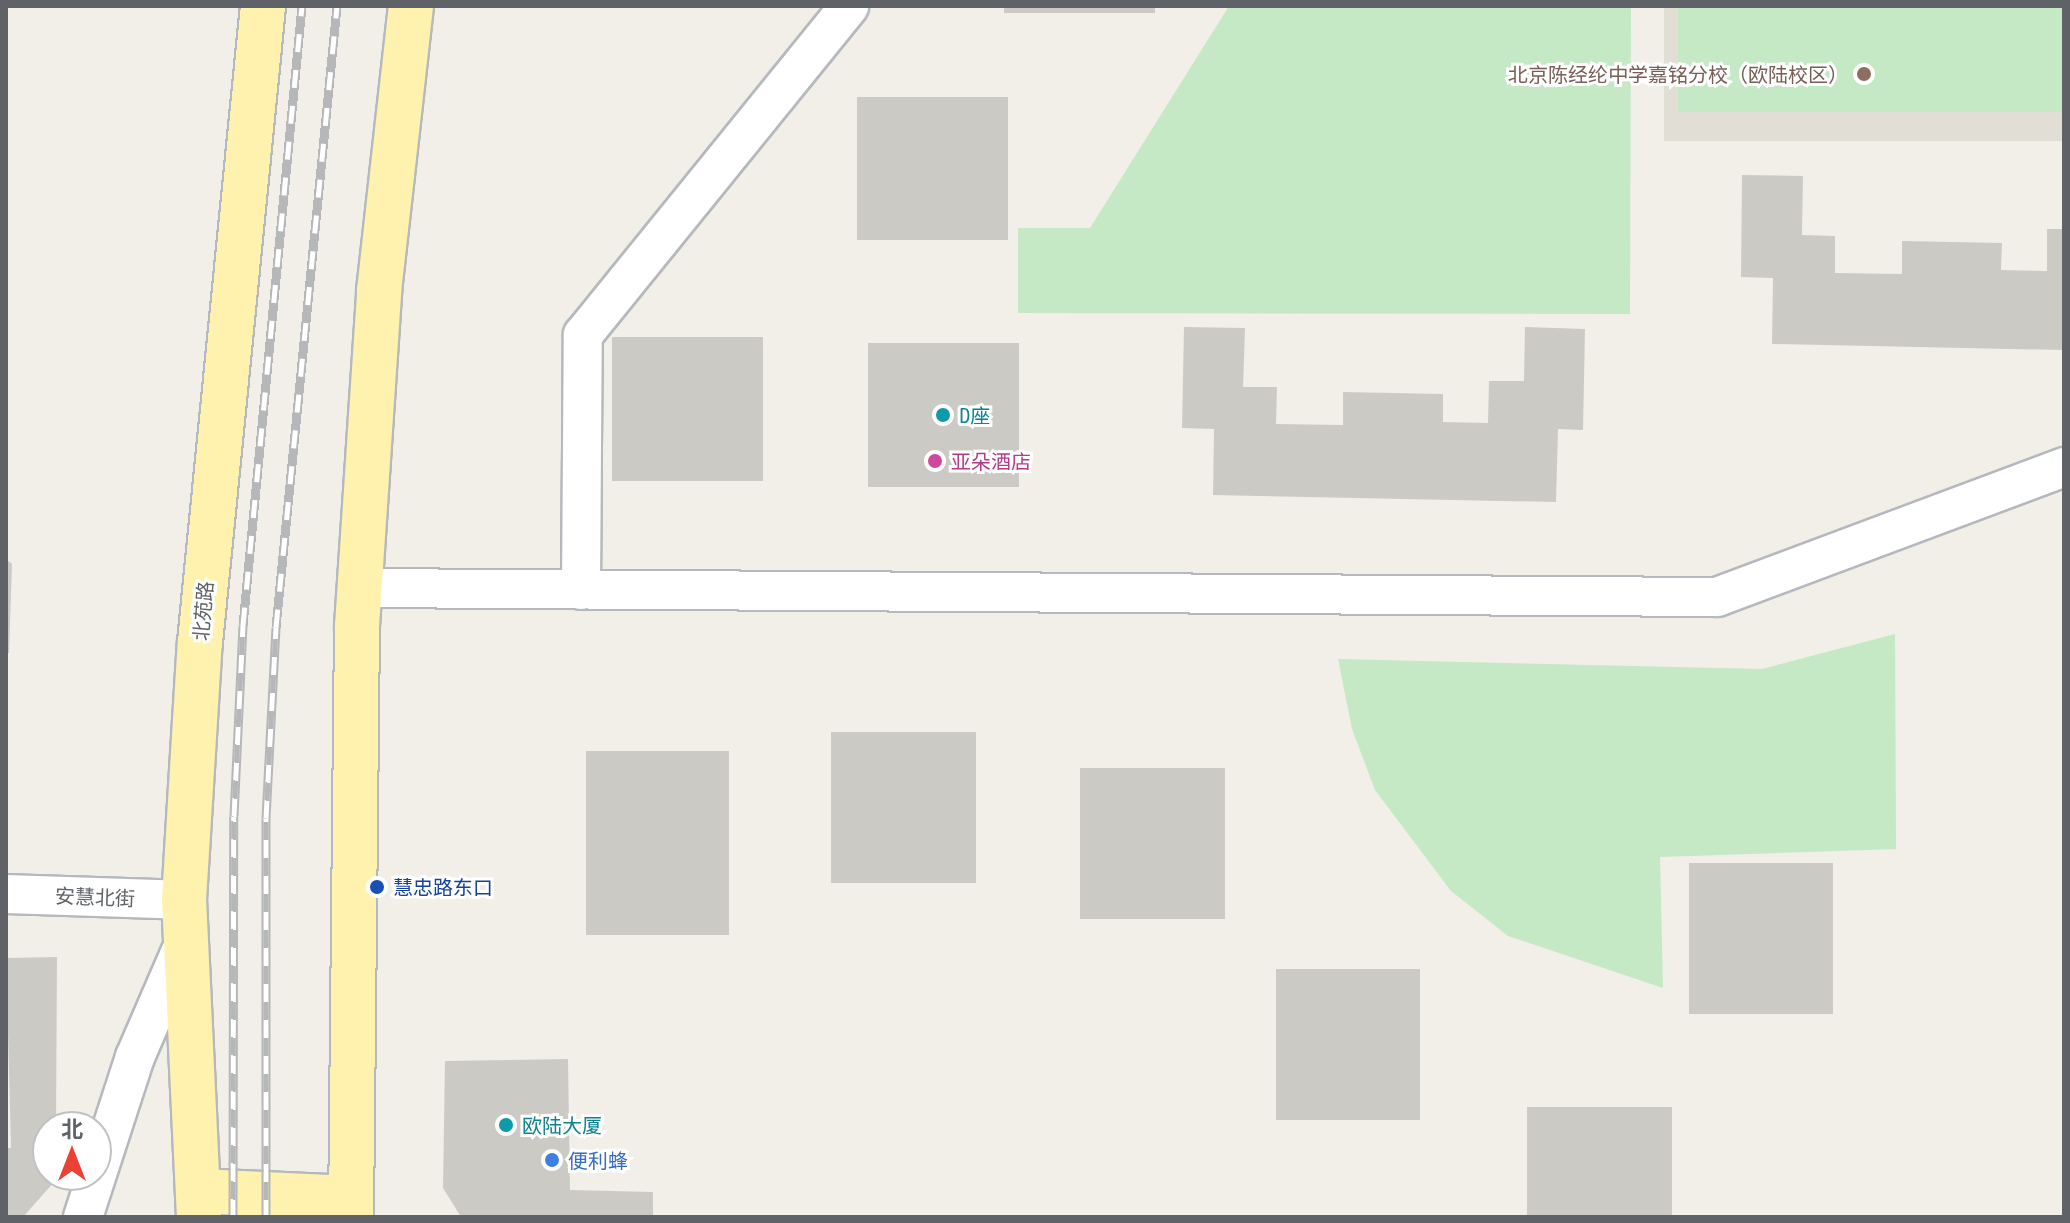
<!DOCTYPE html>
<html>
<head>
<meta charset="utf-8">
<style>
	body { margin:0 }
	#map { position:relative; width:2070px; height:1223px; overflow:hidden; background:#f1efe8; font-family:"Asap Condensed","Noto Sans SC",sans-serif }
	div>[style] { position:absolute }
	[style*='--x'] { left:calc(var(--x)*1px); top:calc(var(--y)*1px); width:calc(var(--w)*1px); rotate:calc(var(--a)*1deg) }
	.education>* { inset:0; background:#e1ded6; transform-origin:0 0 }
	.green>* { inset:0; background:#c5e8c5; transform-origin:0 0 }
	.building>* { inset:0; background:#cccac5; transform-origin:0 0 }
	.roads { filter:drop-shadow(2px 0 #b5b8bc) drop-shadow(-2px 0 #b5b8bc) drop-shadow(0 2px #b5b8bc) drop-shadow(0 -2px #b5b8bc) }
	.minor>* { height:38px; margin:-19px; padding:0 19px; transform-origin:19px; border-radius:19px; background:#fff }
	.major>* { height:44px; margin:-22px; padding:0 22px; transform-origin:22px; border-radius:22px; background:#fff2af }
	.rail>* { height:9px; margin-top:-4.5px; transform-origin:0; background:repeating-linear-gradient(90deg,#fff 0 18px,#b6b7b8 0 36px); box-sizing:border-box; border-block:2px solid #b6b7b8 }
	.dots>* { width:22px; height:22px; translate:-50% -50%; box-sizing:border-box; border:4px solid #fff; border-radius:50% }
	span { translate:-50% -50%; white-space:nowrap; text-align:center; line-height:1.15; -webkit-text-stroke:6px #fff; paint-order:stroke }
	.education-label { font-size:20px; color:#785e54 }
	.right { translate:-100% -50%; text-align:right }
	.culture-label { font-size:20px; color:#0d838f }
	.left { translate:0 -50%; text-align:left }
	.hotel-label { font-size:20px; color:#b23c85 }
	.street-label { font-size:20px; color:#5f6368 }
	.transit-label { font-size:20px; color:#164399 }
	.shop-label { font-size:20px; color:#366cbe }
	.frame { position:absolute; inset:0; border:8px solid #5f6368; pointer-events:none }
	.north { position:absolute; left:32px; top:1111px; width:80px; height:80px; box-sizing:border-box; background:#fff; border:2px solid #bfc1c3; border-radius:50%; rotate:0deg; font-size:22px; font-weight:700; line-height:32px; text-align:center; color:#5f6368 }
	.north::after { content:''; display:block; margin:auto; width:28px; height:36px; background:#ea4335; clip-path:polygon(50% 0,100% 100%,50% 72%,0 100%) }
</style>
</head>
<body>
<div id="map">
	<div class="education">
		<div style="left:1664px;top:6px;width:400px;height:135px"></div>
	</div>
	<div class="green">
		<div style="clip-path:polygon(1229px 6px,1631px 6px,1630px 314px,1018px 313px,1018px 228px,1090px 228px)"></div>
		<div style="left:1678px;top:6px;width:386px;height:106px"></div>
		<div style="clip-path:polygon(1895px 634px,1896px 849px,1660px 857px,1663px 988px,1508px 936px,1451px 891px,1375px 790px,1352px 729px,1338px 659px,1762px 669px)"></div>
	</div>
	<div class="building">
		<div style="left:1004px;top:6px;width:151px;height:7px"></div>
		<div style="left:857px;top:97px;width:151px;height:143px"></div>
		<div style="clip-path:polygon(1742px 175px,1803px 176px,1802px 235px,1835px 236px,1835px 273px,1902px 274px,1902px 241px,2002px 243px,2001px 270px,2047px 271px,2047px 229px,2064px 229px,2064px 350px,1772px 344px,1773px 278px,1741px 277px)"></div>
		<div style="clip-path:polygon(1184px 327px,1245px 328px,1243px 387px,1277px 387px,1276px 424px,1343px 425px,1343px 392px,1443px 394px,1443px 422px,1488px 423px,1489px 381px,1524px 381px,1525px 327px,1585px 329px,1583px 430px,1558px 429px,1556px 502px,1213px 495px,1214px 429px,1182px 428px)"></div>
		<div style="left:612px;top:337px;width:151px;height:144px"></div>
		<div style="left:868px;top:343px;width:151px;height:144px"></div>
		<div style="clip-path:polygon(6px 559px,12px 564px,9px 653px,6px 653px)"></div>
		<div style="left:831px;top:732px;width:145px;height:151px"></div>
		<div style="left:586px;top:751px;width:143px;height:184px"></div>
		<div style="left:1080px;top:768px;width:145px;height:151px"></div>
		<div style="left:1689px;top:863px;width:144px;height:151px"></div>
		<div style="clip-path:polygon(57px 957px,56px 1127px,48px 1127px,48px 1175px,56px 1175px,55px 1181px,23px 1217px,6px 1217px,6px 1148px,11px 1148px,6px 958px)"></div>
		<div style="left:1276px;top:969px;width:144px;height:151px"></div>
		<div style="clip-path:polygon(568px 1059px,570px 1190px,653px 1192px,653px 1217px,461px 1217px,443px 1188px,445px 1061px)"></div>
		<div style="left:1527px;top:1107px;width:145px;height:110px"></div>
	</div>
	<div class="roads">
		<div class="minor">
			<div style="--x:360;--y:588;--w:1357;--a:0.38"></div>
			<div style="--x:1717;--y:597;--w:371;--a:-20.5"></div>
			<div style="--x:581;--y:590;--w:255;--a:-89.6"></div>
			<div style="--x:583;--y:335;--w:423;--a:-51"></div>
			<div style="--x:6;--y:894;--w:178;--a:1.9"></div>
			<div style="--x:83;--y:1217;--w:168;--a:-72"></div>
			<div style="--x:135;--y:1057;--w:123;--a:-66.6"></div>
		</div>
		<div class="major">
			<div style="--x:198;--y:1191;--w:153;--a:2.6"></div>
			<div style="--x:199;--y:1217;--w:317;--a:-92.7"></div>
			<div style="--x:184;--y:900;--w:258;--a:-86.5"></div>
			<div style="--x:200;--y:642;--w:639;--a:-84.34"></div>
			<div style="--x:351;--y:1217;--w:591;--a:-89.42"></div>
			<div style="--x:357;--y:626;--w:336;--a:-86.2"></div>
			<div style="--x:379;--y:291;--w:287;--a:-83.6"></div>
		</div>
	</div>
	<div class="rail">
		<div style="--x:233;--y:1217;--w:401;--a:-89.9"></div>
		<div style="--x:234;--y:816;--w:191;--a:-87.3"></div>
		<div style="--x:243;--y:625;--w:622;--a:-84.56"></div>
		<div style="--x:266;--y:1217;--w:399;--a:-90"></div>
		<div style="--x:266;--y:818;--w:191;--a:-87"></div>
		<div style="--x:276;--y:627;--w:624;--a:-84.39"></div>
	</div>
	<div class="dots">
		<div style="left:1864px;top:74px;background:#8d6e63"></div>
		<div style="left:943px;top:415px;background:#0f9aa8"></div>
		<div style="left:935px;top:461px;background:#d1479c"></div>
		<div style="left:377px;top:887px;background:#1a4fb4"></div>
		<div style="left:506px;top:1125px;background:#0f9aa8"></div>
		<div style="left:552px;top:1160px;background:#3f7fe0"></div>
	</div>
	<div class="education-label">
		<span class="right" style="left:1848px;top:74px">北京陈经纶中学嘉铭分校（欧陆校区）</span>
	</div>
	<div class="culture-label">
		<span class="left" style="left:959px;top:415px">D座</span>
		<span class="left" style="left:522px;top:1125px">欧陆大厦</span>
	</div>
	<div class="hotel-label">
		<span class="left" style="left:951px;top:461px">亚朵酒店</span>
	</div>
	<div class="street-label">
		<span style="left:203px;top:611px;rotate:-85deg">北苑路</span>
		<span style="left:95px;top:897px;rotate:2deg">安慧北街</span>
	</div>
	<div class="transit-label">
		<span class="left" style="left:393px;top:887px">慧忠路东口</span>
	</div>
	<div class="shop-label">
		<span class="left" style="left:568px;top:1160px">便利蜂</span>
	</div>
	<div class="frame"></div>
	<div class="north">北</div>
</div>
</body>
</html>
